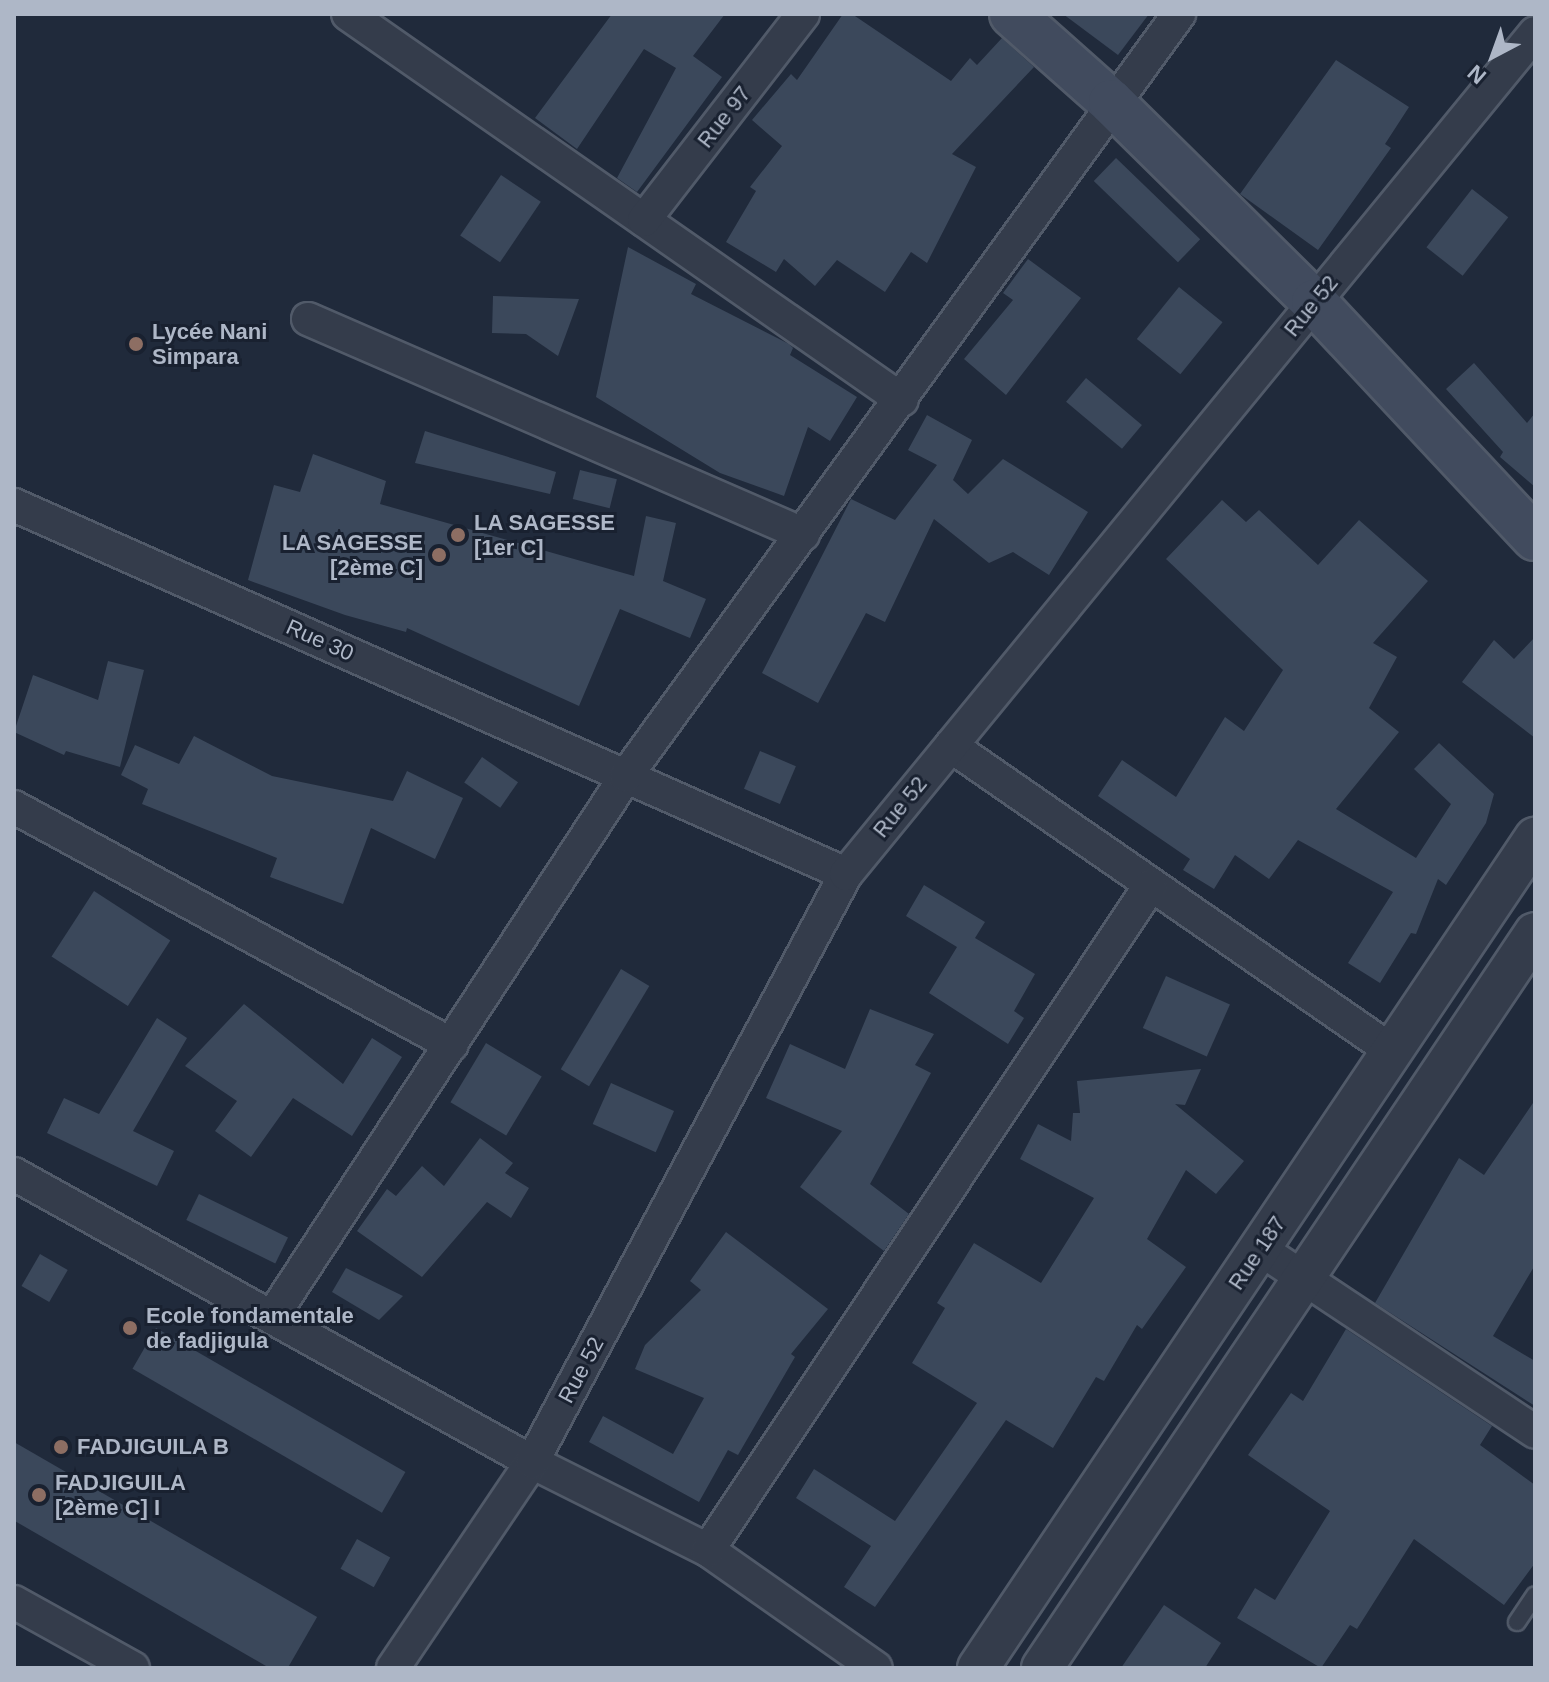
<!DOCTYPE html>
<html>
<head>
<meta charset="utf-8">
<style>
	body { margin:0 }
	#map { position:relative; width:1549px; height:1682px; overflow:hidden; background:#202a3b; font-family:Arial,sans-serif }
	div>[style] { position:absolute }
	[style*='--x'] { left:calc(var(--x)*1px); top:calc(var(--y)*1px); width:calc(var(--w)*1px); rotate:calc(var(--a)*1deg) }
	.building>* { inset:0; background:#3b485b; transform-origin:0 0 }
	.roads { filter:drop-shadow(2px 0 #515a69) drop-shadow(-2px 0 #515a69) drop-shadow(0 2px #515a69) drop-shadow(0 -2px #515a69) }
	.service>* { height:16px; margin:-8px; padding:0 8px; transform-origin:8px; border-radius:8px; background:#343c4b }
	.minor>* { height:32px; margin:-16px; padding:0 16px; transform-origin:16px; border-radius:16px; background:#343c4b }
	.tertiary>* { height:40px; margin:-20px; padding:0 20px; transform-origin:20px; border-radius:20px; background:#343c4b }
	.secondary>* { height:44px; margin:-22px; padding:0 22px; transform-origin:22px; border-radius:22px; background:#414b5e }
	.dots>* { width:22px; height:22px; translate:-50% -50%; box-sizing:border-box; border:4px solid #192130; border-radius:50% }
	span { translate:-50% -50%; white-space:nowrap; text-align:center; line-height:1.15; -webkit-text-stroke:6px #192130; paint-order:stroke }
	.street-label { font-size:22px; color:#aeb7c7 }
	.poi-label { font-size:22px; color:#aeb7c7; font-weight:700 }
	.left { translate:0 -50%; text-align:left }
	.right { translate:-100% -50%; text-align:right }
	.frame { position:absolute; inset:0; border:16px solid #aeb7c7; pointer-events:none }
	.north { position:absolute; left:1453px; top:16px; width:80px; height:80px; -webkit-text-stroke:6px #192130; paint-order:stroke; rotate:221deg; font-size:22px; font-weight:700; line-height:32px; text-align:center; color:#aeb7c7 }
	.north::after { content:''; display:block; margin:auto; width:28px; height:36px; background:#aeb7c7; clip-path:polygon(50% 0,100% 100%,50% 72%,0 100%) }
</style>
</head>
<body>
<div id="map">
	<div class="building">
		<div style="clip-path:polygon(612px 14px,725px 14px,693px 56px,722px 77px,637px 192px,617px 178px,676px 68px,644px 49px,577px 149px,535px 118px)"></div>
		<div style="clip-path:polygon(843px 14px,852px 14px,951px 81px,970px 58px,977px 65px,1002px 38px,1034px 67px,952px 154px,976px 167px,927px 263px,911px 252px,885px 292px,837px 260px,815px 286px,784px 259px,776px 272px,726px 242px,756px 191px,750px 187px,782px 146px,752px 120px,791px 74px,797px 80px)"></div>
		<div style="clip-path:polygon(1063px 14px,1149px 14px,1118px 55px)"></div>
		<div style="clip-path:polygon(1336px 60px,1409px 107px,1385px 144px,1391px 148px,1318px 250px,1240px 194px)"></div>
		<div style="left:1116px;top:158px;width:117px;height:32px;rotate:44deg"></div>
		<div style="left:501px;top:175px;width:48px;height:73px;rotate:34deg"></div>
		<div style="left:1472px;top:189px;width:46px;height:74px;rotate:38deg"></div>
		<div style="clip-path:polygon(628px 247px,696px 284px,691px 294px,789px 344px,793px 348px,790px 355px,857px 397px,830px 441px,808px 427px,784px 496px,720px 473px,596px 397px)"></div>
		<div style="clip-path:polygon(1028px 259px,1081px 298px,1006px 395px,964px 359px,1013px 300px,1003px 293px)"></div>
		<div style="left:1179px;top:287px;width:56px;height:67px;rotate:39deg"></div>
		<div style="clip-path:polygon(493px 296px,579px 299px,558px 356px,526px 334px,492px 333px)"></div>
		<div style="clip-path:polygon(1474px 363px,1527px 423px,1535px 413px,1535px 487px,1500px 457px,1503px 452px,1446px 389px)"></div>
		<div style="left:1086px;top:378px;width:73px;height:31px;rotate:40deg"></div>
		<div style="clip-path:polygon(927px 415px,972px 440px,953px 480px,968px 494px,1003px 459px,1088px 512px,1049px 575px,1013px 552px,989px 563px,934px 519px,885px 622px,866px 613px,818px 703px,762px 673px,851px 499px,895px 520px,937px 465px,908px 450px)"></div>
		<div style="clip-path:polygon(425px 431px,556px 472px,550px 494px,415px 463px)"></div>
		<div style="clip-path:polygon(313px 454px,386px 481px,380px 504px,634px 576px,646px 516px,676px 523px,663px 581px,706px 599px,690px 638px,620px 609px,579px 706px,407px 628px,406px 632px,345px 615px,248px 580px,274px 485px,300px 492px)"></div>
		<div style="left:580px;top:470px;width:38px;height:30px;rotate:14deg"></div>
		<div style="clip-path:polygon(1222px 500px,1246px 522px,1259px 510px,1318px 565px,1359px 520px,1428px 581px,1373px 643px,1397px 657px,1369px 708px,1399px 732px,1336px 809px,1416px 858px,1451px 804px,1414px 769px,1439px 743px,1494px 794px,1486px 823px,1446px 885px,1438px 879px,1416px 934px,1411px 933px,1380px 983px,1348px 963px,1393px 892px,1298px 840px,1269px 879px,1235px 855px,1214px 889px,1183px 870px,1190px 859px,1098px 796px,1122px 760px,1176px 797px,1225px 717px,1244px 731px,1283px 670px,1166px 559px)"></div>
		<div style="clip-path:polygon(1535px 637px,1535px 738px,1462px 682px,1494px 640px,1514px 659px)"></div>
		<div style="clip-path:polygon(108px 661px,144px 670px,120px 767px,66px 751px,64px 755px,14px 732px,33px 675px,98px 700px)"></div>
		<div style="clip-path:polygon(194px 736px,272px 776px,393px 801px,407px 771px,463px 798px,435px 859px,371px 828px,343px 904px,270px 877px,277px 858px,142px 804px,148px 789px,121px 775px,135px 745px,179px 764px)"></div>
		<div style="left:760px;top:751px;width:39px;height:41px;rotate:23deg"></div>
		<div style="left:482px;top:757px;width:44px;height:31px;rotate:35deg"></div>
		<div style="clip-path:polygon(924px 885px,985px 922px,975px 938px,1035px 974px,1014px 1011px,1024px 1018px,1008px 1044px,929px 993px,957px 947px,906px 916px)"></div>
		<div style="left:94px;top:891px;width:91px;height:78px;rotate:33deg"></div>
		<div style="left:621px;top:969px;width:33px;height:117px;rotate:31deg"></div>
		<div style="left:1166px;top:976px;width:70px;height:57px;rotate:24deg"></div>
		<div style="clip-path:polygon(244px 1004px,343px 1084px,372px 1038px,402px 1057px,352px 1136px,293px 1098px,251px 1157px,215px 1131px,237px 1101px,185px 1066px)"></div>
		<div style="clip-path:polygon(870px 1009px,934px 1034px,915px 1065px,931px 1073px,870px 1184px,909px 1214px,884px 1251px,800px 1187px,842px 1131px,766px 1098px,790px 1044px,845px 1069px)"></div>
		<div style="clip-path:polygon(157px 1018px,187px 1038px,133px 1131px,174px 1151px,157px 1186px,47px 1133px,64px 1098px,99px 1114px)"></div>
		<div style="left:486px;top:1043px;width:65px;height:69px;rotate:31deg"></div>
		<div style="clip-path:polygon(1201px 1069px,1185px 1105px,1175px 1104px,1244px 1161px,1216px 1194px,1186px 1170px,1147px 1239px,1186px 1267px,1142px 1329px,1137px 1325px,1104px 1381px,1096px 1377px,1053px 1448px,1006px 1420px,875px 1607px,844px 1587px,871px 1546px,796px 1498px,814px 1469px,895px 1521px,977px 1403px,912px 1363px,945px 1308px,937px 1303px,974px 1243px,1041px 1283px,1094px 1198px,1020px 1159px,1038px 1124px,1071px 1141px,1073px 1113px,1080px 1113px,1077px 1081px)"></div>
		<div style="left:611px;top:1083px;width:69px;height:45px;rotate:24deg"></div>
		<div style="clip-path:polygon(1535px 1100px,1535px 1265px,1493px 1336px,1535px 1361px,1535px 1406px,1375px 1303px,1459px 1158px,1484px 1175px)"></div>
		<div style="clip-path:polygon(480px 1138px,513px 1163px,505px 1173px,529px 1188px,511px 1218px,487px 1202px,422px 1277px,357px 1231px,387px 1189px,396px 1196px,422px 1166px,444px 1186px)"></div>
		<div style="left:199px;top:1194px;width:99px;height:29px;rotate:26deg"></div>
		<div style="clip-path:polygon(726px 1232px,828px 1309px,791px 1354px,795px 1357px,738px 1455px,728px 1450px,699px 1502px,589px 1442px,603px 1416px,673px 1454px,704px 1398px,635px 1369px,645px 1345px,701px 1290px,690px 1281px)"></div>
		<div style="left:40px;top:1254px;width:32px;height:37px;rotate:30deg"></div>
		<div style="clip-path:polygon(346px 1268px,403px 1296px,379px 1320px,332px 1292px)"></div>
		<div style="left:156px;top:1328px;width:288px;height:47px;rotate:30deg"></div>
		<div style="clip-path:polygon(1346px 1329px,1492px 1426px,1480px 1445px,1535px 1485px,1535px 1563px,1504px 1605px,1414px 1539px,1357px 1629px,1350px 1625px,1321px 1668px,1237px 1618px,1255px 1588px,1275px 1600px,1330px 1511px,1248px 1455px,1291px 1393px,1303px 1401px)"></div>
		<div style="left:14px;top:1442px;width:350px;height:68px;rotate:30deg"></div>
		<div style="left:357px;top:1539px;width:38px;height:34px;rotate:29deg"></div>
		<div style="clip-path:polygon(1164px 1605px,1221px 1643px,1205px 1668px,1121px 1668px)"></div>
	</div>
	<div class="roads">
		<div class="service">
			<div style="--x:1517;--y:1622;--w:32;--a:-56"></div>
		</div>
		<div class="minor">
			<div style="--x:348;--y:14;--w:675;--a:34.87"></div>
			<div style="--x:644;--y:220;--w:260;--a:-52.3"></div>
			<div style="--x:308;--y:319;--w:540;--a:23.48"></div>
			<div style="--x:14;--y:505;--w:910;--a:23.92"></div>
			<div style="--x:951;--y:746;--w:536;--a:34.67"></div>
			<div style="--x:14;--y:807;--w:498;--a:28.5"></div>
			<div style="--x:14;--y:1174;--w:593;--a:29.07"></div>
			<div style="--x:532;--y:1462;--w:197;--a:26.6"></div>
			<div style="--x:708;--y:1550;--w:205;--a:35.1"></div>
			<div style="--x:1260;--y:1249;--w:330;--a:33.6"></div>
			<div style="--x:272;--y:1317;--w:647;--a:-56.8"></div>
			<div style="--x:626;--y:776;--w:942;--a:-54.03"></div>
			<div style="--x:708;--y:1550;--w:798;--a:-56.35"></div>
			<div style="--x:14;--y:1602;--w:136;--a:29"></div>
			<div style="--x:393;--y:1668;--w:249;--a:-56"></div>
			<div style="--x:532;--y:1462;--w:667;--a:-61.9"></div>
			<div style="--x:846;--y:874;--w:1087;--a:-50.67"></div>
		</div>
		<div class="tertiary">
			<div style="--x:978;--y:1668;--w:1000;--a:-56.14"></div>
			<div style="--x:1042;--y:1668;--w:885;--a:-56.15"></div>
		</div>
		<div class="secondary">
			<div style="--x:1012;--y:14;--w:132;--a:41.6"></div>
			<div style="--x:1111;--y:102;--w:285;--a:44.6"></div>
			<div style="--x:1314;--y:302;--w:323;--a:46.9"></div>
		</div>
	</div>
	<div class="dots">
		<div style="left:136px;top:344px;background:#8d6e63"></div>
		<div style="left:458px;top:535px;background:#8d6e63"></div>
		<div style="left:439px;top:555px;background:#8d6e63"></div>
		<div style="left:130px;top:1328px;background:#8d6e63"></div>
		<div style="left:61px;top:1447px;background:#8d6e63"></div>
		<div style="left:39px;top:1495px;background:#8d6e63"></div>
	</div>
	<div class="street-label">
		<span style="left:724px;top:117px;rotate:-52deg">Rue 97</span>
		<span style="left:1311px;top:306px;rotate:-51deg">Rue 52</span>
		<span style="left:320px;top:640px;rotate:24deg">Rue 30</span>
		<span style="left:900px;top:807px;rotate:-51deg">Rue 52</span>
		<span style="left:1257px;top:1253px;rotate:-56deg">Rue 187</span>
		<span style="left:581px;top:1370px;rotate:-62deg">Rue 52</span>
	</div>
	<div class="poi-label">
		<span class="left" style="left:152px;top:344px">Lycée Nani<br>Simpara</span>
		<span class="left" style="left:474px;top:535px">LA SAGESSE<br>[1er C]</span>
		<span class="right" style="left:423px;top:555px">LA SAGESSE<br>[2ème C]</span>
		<span class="left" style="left:146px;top:1328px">Ecole fondamentale<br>de fadjigula</span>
		<span class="left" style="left:77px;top:1447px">FADJIGUILA B</span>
		<span class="left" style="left:55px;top:1495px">FADJIGUILA<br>[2ème C] I</span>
	</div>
	<div class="frame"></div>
	<div class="north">N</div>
</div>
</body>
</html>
